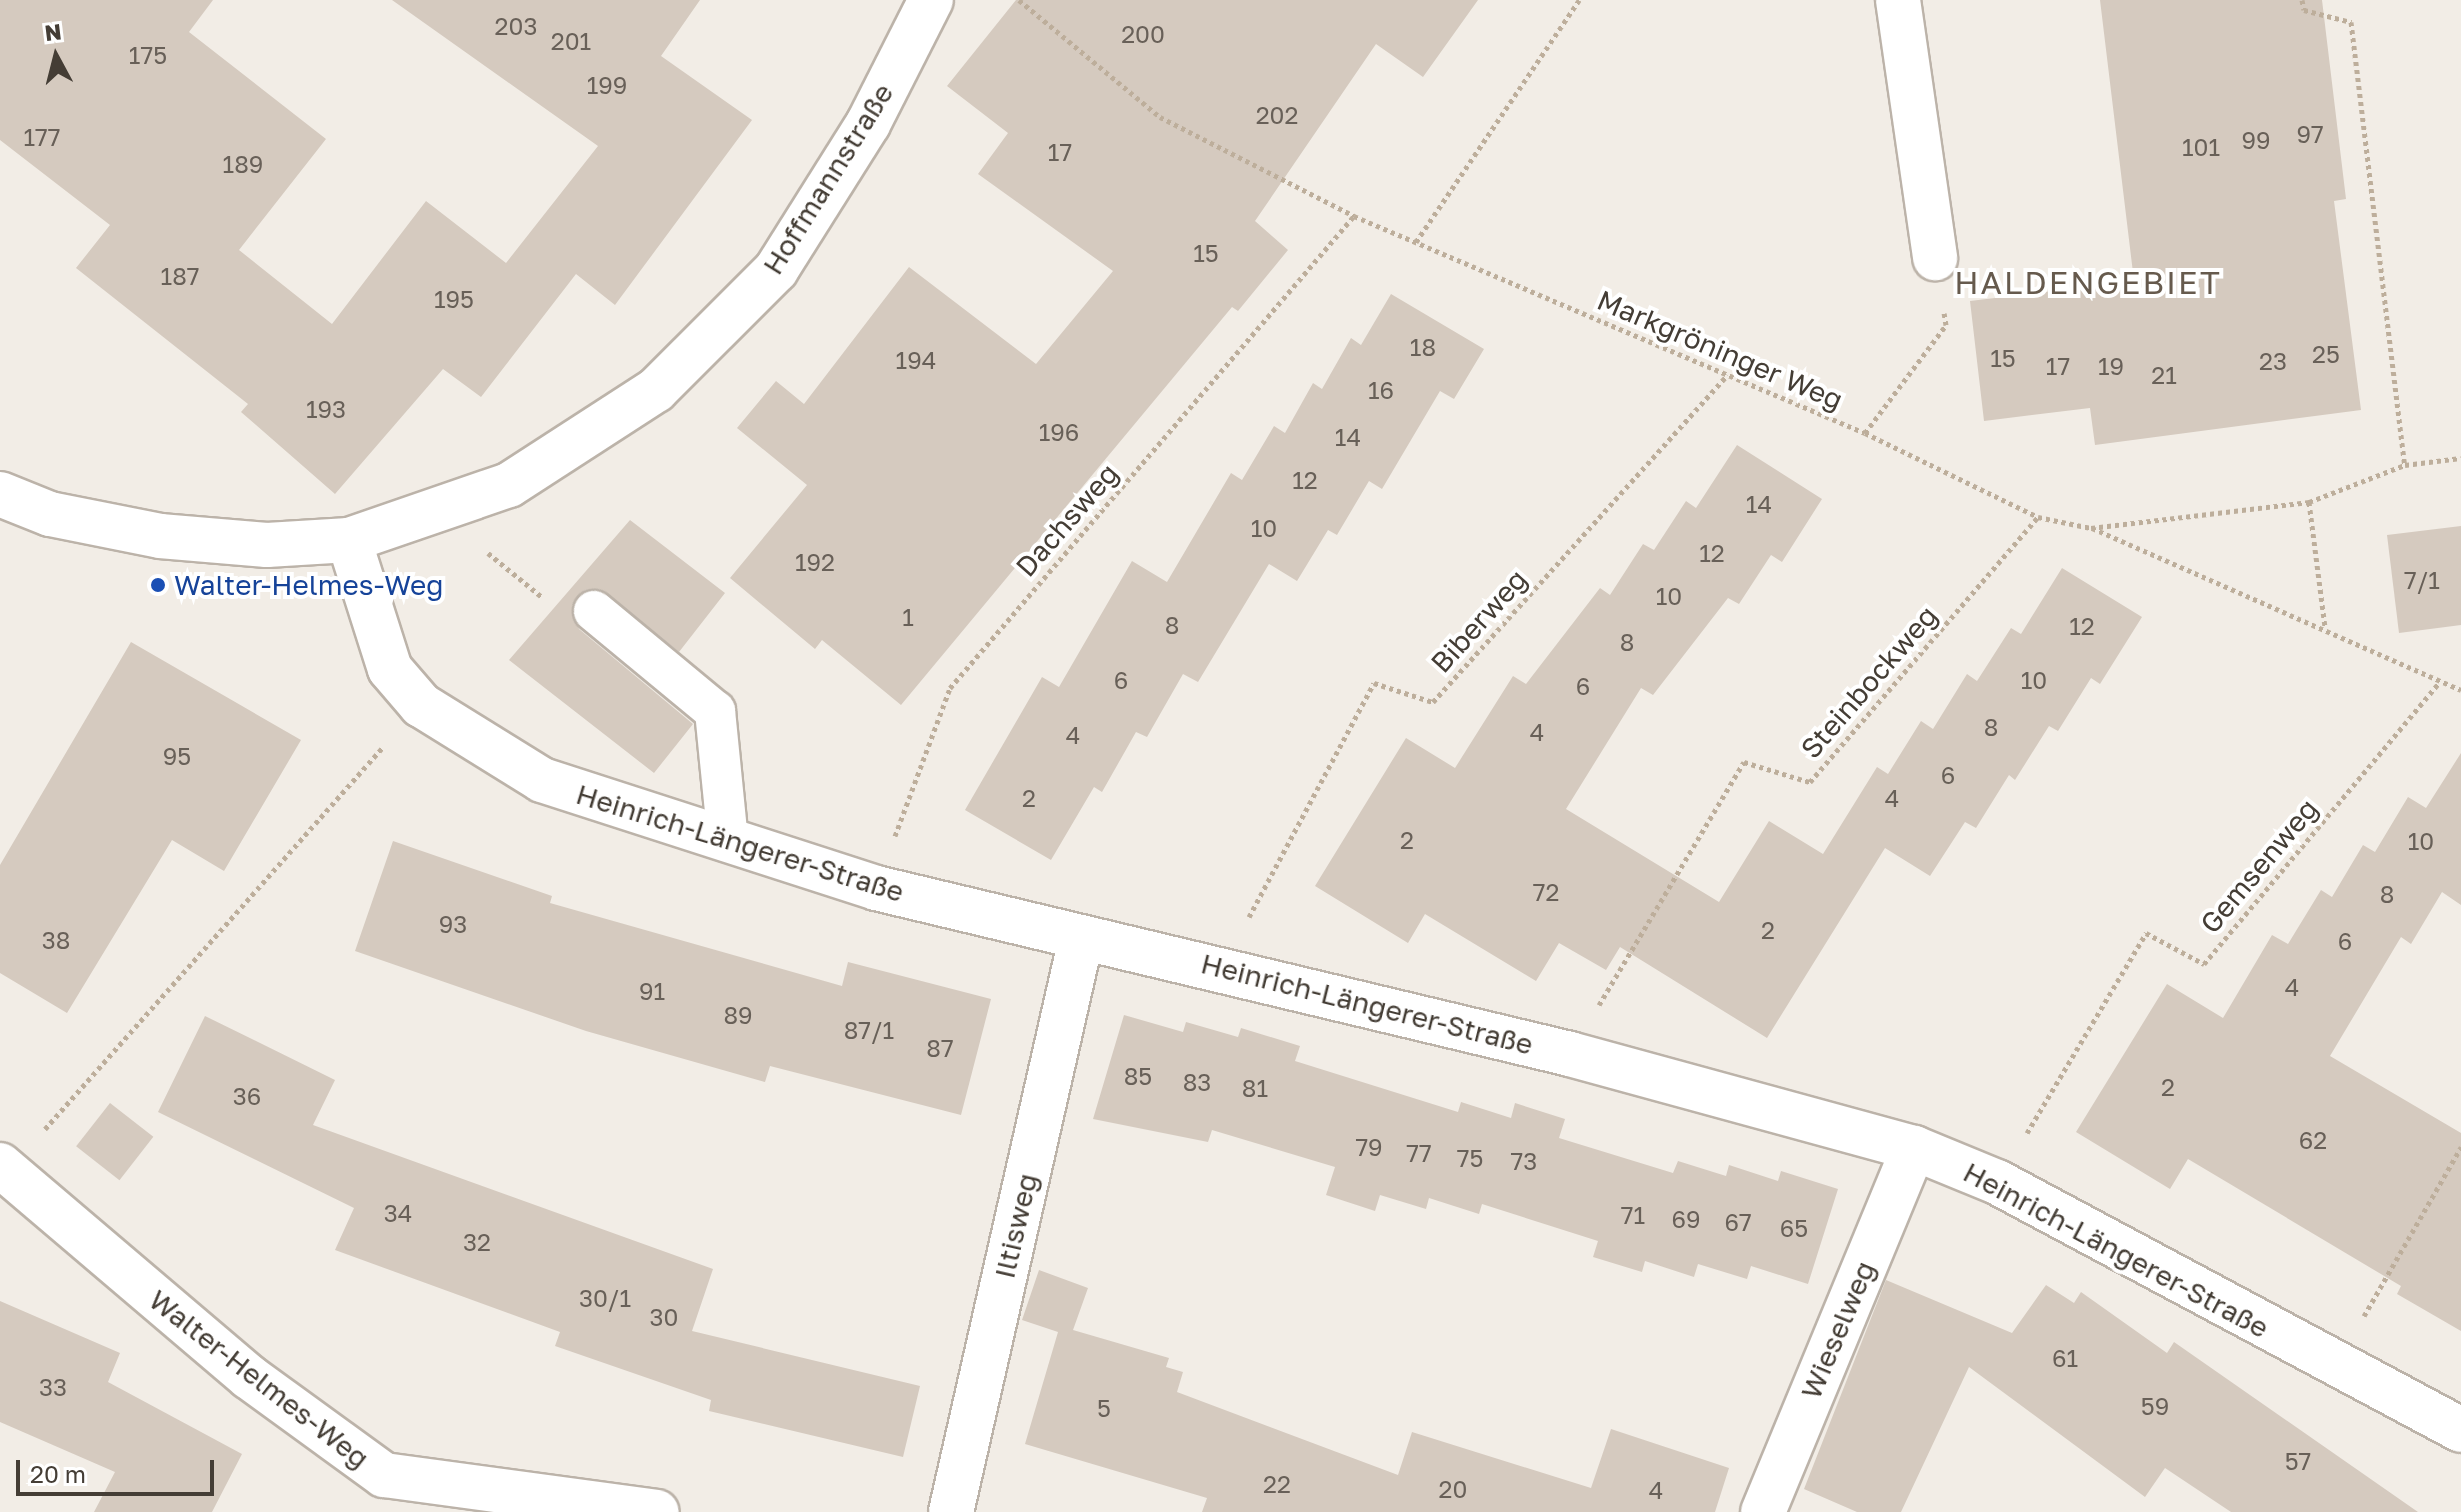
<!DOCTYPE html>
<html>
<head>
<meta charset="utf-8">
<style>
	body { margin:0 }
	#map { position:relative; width:2461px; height:1512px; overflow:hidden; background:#f2ede6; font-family:"Golos Text",sans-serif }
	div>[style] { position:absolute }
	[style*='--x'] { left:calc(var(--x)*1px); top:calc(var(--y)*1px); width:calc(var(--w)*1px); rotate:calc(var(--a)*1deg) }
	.building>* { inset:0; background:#d5cabf; transform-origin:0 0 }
	.path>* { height:5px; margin-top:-2.5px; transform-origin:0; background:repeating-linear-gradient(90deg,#bdae9b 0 4px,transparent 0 8px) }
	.roads { filter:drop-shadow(2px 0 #bcb3a9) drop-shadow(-2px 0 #bcb3a9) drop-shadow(0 2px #bcb3a9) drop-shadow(0 -2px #bcb3a9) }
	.service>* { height:40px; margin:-20px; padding:0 20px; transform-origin:20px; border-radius:20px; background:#fff }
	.minor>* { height:44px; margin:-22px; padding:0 22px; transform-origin:22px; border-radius:22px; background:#fff }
	.dots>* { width:22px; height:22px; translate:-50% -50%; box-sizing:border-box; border:4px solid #fff; border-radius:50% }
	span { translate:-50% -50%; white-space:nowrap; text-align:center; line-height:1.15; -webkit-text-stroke:8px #fff; paint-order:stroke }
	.number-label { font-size:24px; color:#686058 }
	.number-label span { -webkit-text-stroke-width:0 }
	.street-label { font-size:28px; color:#443d35 }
	.transit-label { font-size:28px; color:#164399 }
	.left { translate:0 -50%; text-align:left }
	.quarter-label { font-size:32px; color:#665a4d; letter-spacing:2px }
	.north { position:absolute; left:16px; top:16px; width:80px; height:80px; -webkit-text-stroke:6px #fff; paint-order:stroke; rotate:353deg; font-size:22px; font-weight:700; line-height:32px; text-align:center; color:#443d35 }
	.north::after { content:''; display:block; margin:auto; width:28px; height:36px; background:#443d35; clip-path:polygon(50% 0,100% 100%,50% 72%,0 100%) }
	.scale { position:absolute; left:16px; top:1460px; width:198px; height:36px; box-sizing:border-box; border:4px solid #443d35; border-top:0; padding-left:10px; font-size:24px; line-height:28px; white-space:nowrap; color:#443d35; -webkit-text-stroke:6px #fff; paint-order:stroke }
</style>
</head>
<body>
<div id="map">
	<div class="building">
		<div style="clip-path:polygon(0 0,213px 0,189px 32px,326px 139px,239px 250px,332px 324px,426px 201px,506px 263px,598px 146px,392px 0,700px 0,661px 56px,752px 120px,615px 305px,576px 274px,481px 397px,443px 369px,335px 494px,241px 412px,248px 404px,76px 268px,110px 225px,0 140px)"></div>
		<div style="clip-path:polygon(1016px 0,1478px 0,1423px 77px,1376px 44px,1255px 221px,1288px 250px,1238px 311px,1232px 307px,901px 705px,822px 640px,815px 649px,730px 578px,807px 485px,737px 428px,776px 381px,804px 404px,909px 267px,1036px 364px,1113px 271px,978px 174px,1008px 133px,947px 86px)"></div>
		<div style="clip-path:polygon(2100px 0,2322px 0,2346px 199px,2334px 201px,2361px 410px,2095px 445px,2090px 408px,1984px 421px,1970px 301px,2134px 281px)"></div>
		<div style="clip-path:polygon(1391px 294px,1484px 349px,1454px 399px,1440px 391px,1382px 489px,1369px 481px,1337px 535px,1328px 530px,1297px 581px,1269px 564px,1198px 682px,1183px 674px,1147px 737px,1136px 732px,1102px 792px,1094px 787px,1051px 860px,965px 810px,1042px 677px,1059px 687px,1132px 561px,1167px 582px,1231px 473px,1242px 480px,1274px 426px,1285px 433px,1313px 383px,1322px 389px,1351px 338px,1361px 345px)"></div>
		<div style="clip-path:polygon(1737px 445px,1822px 499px,1782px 562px,1771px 555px,1739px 604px,1728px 598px,1653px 695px,1641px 688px,1566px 809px,1719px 902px,1769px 821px,1823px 854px,1877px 767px,1888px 774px,1921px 721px,1933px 729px,1967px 674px,1977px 681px,2011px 628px,2021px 634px,2062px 568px,2142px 617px,2100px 684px,2091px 678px,2058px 731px,2049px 726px,2015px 780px,2009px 775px,1976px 828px,1965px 822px,1930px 876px,1885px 848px,1767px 1038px,1620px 947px,1606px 970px,1559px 943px,1536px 981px,1425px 914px,1408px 943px,1315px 886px,1406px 738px,1455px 768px,1513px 676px,1526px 684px,1600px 588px,1610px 595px,1643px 544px,1654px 550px,1686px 501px,1696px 508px)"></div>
		<div style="clip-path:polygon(630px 520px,725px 593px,679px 652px,599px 589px,585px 590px,572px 606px,579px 629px,693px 724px,654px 773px,509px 660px)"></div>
		<div style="clip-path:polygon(2461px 526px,2461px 625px,2399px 633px,2387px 535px)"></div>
		<div style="clip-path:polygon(131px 642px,301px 740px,224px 871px,172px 840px,67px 1013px,0 973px,0 865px)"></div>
		<div style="clip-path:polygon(2461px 753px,2461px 905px,2442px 892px,2411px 944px,2401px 937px,2330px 1056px,2461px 1133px,2461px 1331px,2397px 1294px,2401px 1286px,2188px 1159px,2170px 1189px,2076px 1132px,2167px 984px,2223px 1018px,2272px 935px,2288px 944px,2321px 890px,2332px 897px,2363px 845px,2375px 852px,2408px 797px,2426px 808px)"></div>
		<div style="clip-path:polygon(393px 841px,552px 896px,550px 903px,842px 986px,848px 962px,991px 999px,961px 1115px,770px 1066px,765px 1082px,586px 1031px,355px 951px)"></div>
		<div style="clip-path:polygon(1124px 1015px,1183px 1032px,1186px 1022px,1238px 1037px,1241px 1028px,1300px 1046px,1295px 1061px,1458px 1112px,1461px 1102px,1511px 1118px,1515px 1103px,1565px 1119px,1559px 1138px,1673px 1173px,1678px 1161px,1726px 1176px,1729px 1165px,1778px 1181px,1781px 1171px,1838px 1189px,1808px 1284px,1751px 1266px,1747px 1279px,1698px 1264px,1694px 1277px,1645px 1261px,1642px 1272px,1593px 1257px,1598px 1241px,1482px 1204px,1479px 1214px,1429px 1198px,1426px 1209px,1380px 1195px,1375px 1211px,1326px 1195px,1335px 1167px,1212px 1130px,1208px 1142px,1093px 1119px)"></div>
		<div style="clip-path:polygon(205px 1016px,335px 1080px,313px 1125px,713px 1269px,692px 1331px,920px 1386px,903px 1457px,709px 1411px,711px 1400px,555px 1346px,560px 1332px,335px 1250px,354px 1208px,158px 1112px)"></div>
		<div style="left:110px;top:1103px;width:55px;height:55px;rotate:38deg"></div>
		<div style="clip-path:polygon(1039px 1270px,1088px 1288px,1073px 1330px,1169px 1358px,1166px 1367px,1183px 1372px,1177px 1392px,1398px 1475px,1412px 1432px,1591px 1488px,1611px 1429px,1729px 1468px,1715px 1512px,1202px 1512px,1207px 1498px,1025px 1444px,1058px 1332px,1022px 1320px)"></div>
		<div style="clip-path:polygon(1886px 1280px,2012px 1333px,2046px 1285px,2074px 1303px,2081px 1292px,2167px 1353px,2174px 1342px,2418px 1512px,2231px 1512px,2165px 1468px,2145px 1497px,1969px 1367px,1901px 1512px,1857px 1512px,1804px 1489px)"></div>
		<div style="clip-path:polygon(0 1301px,120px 1353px,108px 1382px,242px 1454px,212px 1512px,94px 1512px,115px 1472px,0 1422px)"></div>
	</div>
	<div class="path">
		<div style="--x:1019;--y:0;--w:183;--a:39.7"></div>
		<div style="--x:1160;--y:117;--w:218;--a:27"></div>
		<div style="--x:1354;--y:216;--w:555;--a:23.01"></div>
		<div style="--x:1865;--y:433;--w:192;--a:25.9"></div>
		<div style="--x:2038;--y:517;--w:54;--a:11.7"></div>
		<div style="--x:2091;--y:528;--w:220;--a:-6.8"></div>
		<div style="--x:2309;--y:502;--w:103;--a:-21.1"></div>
		<div style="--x:2405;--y:465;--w:56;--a:-7.1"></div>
		<div style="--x:2302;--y:0;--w:10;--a:79"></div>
		<div style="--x:2304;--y:10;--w:49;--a:14.3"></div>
		<div style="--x:2351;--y:22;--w:446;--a:83.1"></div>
		<div style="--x:1416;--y:242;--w:292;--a:-56"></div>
		<div style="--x:1865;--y:433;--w:135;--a:-53.1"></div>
		<div style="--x:1946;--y:325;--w:12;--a:-99"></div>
		<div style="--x:2309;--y:502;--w:126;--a:82.7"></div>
		<div style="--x:2092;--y:528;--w:403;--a:23.7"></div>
		<div style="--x:488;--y:553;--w:70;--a:39.2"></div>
		<div style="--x:895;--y:836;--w:158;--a:-69.6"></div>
		<div style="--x:950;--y:688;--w:621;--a:-49.44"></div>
		<div style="--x:1249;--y:917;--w:265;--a:-61.9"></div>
		<div style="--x:1374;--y:683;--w:62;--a:17.9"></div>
		<div style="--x:1433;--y:702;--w:440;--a:-48"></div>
		<div style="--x:1599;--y:1005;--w:283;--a:-59.2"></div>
		<div style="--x:1744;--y:762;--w:69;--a:16.9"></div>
		<div style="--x:1810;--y:782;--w:350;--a:-49.3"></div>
		<div style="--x:45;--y:1129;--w:510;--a:-48.5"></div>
		<div style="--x:2027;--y:1133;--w:233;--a:-59.2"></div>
		<div style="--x:2146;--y:933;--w:66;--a:28.1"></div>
		<div style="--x:2204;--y:964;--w:366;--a:-50.1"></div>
		<div style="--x:2364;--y:1316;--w:195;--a:-60.1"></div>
	</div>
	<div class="roads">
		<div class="service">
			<div style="--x:594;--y:611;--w:157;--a:39.6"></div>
			<div style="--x:715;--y:711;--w:131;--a:84.3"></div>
		</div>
		<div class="minor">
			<div style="--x:1898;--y:0;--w:261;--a:81.8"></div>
			<div style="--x:0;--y:494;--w:54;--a:21.8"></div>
			<div style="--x:50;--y:514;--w:112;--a:11.3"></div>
			<div style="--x:160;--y:536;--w:107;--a:4.8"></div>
			<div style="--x:267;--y:545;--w:82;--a:-3.5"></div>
			<div style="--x:349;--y:540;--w:169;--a:-19"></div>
			<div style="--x:509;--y:485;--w:175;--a:-32.9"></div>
			<div style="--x:656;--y:390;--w:170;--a:-45"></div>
			<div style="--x:776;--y:270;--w:173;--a:-57.8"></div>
			<div style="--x:868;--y:124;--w:139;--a:-63.1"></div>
			<div style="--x:349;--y:540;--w:135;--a:72.4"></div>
			<div style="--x:390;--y:669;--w:48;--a:49.3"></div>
			<div style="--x:421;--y:705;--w:142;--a:31.8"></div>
			<div style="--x:542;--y:780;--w:351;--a:17.9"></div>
			<div style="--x:876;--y:888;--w:714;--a:13.45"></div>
			<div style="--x:1570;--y:1054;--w:357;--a:15.3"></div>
			<div style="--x:1914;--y:1148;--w:90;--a:22.3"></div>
			<div style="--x:1997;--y:1182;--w:526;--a:28.12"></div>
			<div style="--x:0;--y:1165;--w:327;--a:40.4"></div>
			<div style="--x:249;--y:1377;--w:167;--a:36"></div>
			<div style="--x:384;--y:1475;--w:275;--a:7.7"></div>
			<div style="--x:951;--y:1512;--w:588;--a:-77.22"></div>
			<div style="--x:1763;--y:1512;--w:394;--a:-67.5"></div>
		</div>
	</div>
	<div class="dots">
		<div style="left:158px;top:585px;background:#1a4fb4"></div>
	</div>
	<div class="number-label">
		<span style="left:516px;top:26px">203</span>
		<span style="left:1143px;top:34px">200</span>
		<span style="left:571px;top:41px">201</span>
		<span style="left:148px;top:55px">175</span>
		<span style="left:607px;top:85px">199</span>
		<span style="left:1277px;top:115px">202</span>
		<span style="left:2310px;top:134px">97</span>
		<span style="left:42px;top:137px">177</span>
		<span style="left:2256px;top:140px">99</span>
		<span style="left:2201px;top:147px">101</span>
		<span style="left:1060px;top:152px">17</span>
		<span style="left:243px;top:164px">189</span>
		<span style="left:1206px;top:253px">15</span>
		<span style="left:180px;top:276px">187</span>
		<span style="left:454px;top:299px">195</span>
		<span style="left:1423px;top:347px">18</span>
		<span style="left:2326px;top:354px">25</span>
		<span style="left:2003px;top:358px">15</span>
		<span style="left:916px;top:360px">194</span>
		<span style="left:2273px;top:361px">23</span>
		<span style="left:2058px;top:366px">17</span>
		<span style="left:2111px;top:366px">19</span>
		<span style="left:2164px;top:375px">21</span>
		<span style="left:1381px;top:390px">16</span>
		<span style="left:326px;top:409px">193</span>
		<span style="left:1059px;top:432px">196</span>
		<span style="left:1348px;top:437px">14</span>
		<span style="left:1305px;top:480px">12</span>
		<span style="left:1759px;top:504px">14</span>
		<span style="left:1264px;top:528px">10</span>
		<span style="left:1712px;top:553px">12</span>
		<span style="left:815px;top:562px">192</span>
		<span style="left:2422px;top:580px">7/1</span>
		<span style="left:1669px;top:596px">10</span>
		<span style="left:908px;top:617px">1</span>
		<span style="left:1172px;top:625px">8</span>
		<span style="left:2082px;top:626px">12</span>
		<span style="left:1627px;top:642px">8</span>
		<span style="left:1121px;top:680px">6</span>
		<span style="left:2034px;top:680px">10</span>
		<span style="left:1583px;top:686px">6</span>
		<span style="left:1991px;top:727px">8</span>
		<span style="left:1537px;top:732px">4</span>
		<span style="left:1073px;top:735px">4</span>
		<span style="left:177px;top:756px">95</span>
		<span style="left:1948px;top:775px">6</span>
		<span style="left:1029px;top:798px">2</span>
		<span style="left:1892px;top:798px">4</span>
		<span style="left:1407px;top:840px">2</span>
		<span style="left:2421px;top:841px">10</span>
		<span style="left:1546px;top:892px">72</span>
		<span style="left:2387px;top:894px">8</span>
		<span style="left:453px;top:924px">93</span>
		<span style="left:1768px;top:930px">2</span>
		<span style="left:56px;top:940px">38</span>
		<span style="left:2345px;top:941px">6</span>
		<span style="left:2292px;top:987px">4</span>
		<span style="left:652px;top:991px">91</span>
		<span style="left:738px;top:1015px">89</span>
		<span style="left:869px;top:1030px">87/1</span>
		<span style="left:940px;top:1048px">87</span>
		<span style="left:1138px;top:1076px">85</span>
		<span style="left:1197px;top:1082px">83</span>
		<span style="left:2168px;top:1087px">2</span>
		<span style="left:1255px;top:1088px">81</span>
		<span style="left:247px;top:1096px">36</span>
		<span style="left:2313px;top:1140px">62</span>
		<span style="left:1369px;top:1147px">79</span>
		<span style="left:1419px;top:1153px">77</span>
		<span style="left:1470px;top:1158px">75</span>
		<span style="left:1524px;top:1161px">73</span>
		<span style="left:398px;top:1213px">34</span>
		<span style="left:1633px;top:1215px">71</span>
		<span style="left:1686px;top:1219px">69</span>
		<span style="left:1738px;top:1222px">67</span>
		<span style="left:1794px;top:1228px">65</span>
		<span style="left:477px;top:1242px">32</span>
		<span style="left:605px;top:1298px">30/1</span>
		<span style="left:664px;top:1317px">30</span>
		<span style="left:2065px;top:1358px">61</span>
		<span style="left:53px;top:1387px">33</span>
		<span style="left:2155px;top:1406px">59</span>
		<span style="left:1104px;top:1408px">5</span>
		<span style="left:2298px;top:1461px">57</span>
		<span style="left:1277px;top:1484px">22</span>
		<span style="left:1453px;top:1489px">20</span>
		<span style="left:1656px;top:1490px">4</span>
	</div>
	<div class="street-label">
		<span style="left:828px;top:179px;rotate:-58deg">Hoffmannstraße</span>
		<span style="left:1720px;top:350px;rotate:23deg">Markgröninger Weg</span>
		<span style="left:1067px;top:520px;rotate:-49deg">Dachsweg</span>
		<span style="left:1479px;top:621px;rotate:-48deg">Biberweg</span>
		<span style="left:1869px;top:682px;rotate:-49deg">Steinbockweg</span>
		<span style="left:740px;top:843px;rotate:17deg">Heinrich-Längerer-Straße</span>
		<span style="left:2259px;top:866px;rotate:-50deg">Gemsenweg</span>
		<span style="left:1367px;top:1004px;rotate:14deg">Heinrich-Längerer-Straße</span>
		<span style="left:1016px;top:1226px;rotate:-77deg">Iltisweg</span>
		<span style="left:2116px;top:1250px;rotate:28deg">Heinrich-Längerer-Straße</span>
		<span style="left:1838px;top:1330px;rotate:-67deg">Wieselweg</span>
		<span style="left:259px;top:1379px;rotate:38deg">Walter-Helmes-Weg</span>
	</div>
	<div class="transit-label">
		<span class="left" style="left:174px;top:585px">Walter-Helmes-Weg</span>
	</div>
	<div class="quarter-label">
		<span style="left:2088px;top:282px">HALDENGEBIET</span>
	</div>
	<div class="north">N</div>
	<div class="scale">20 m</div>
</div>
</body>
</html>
